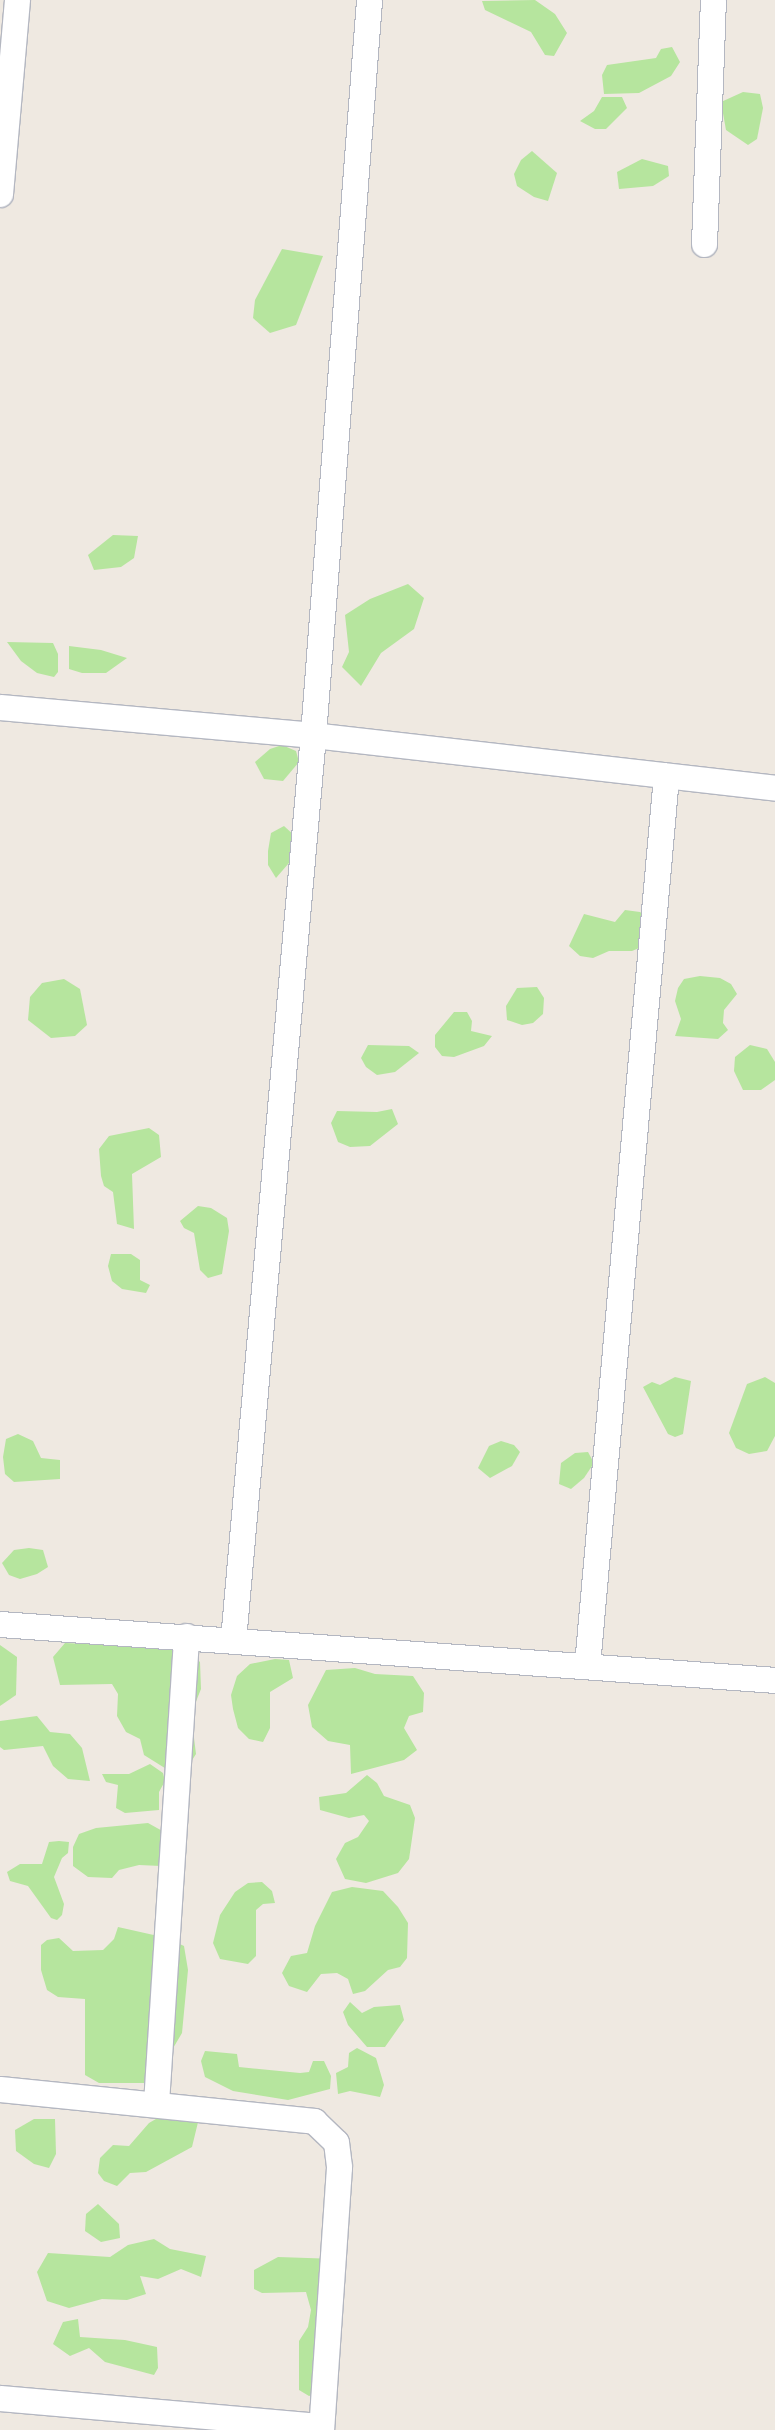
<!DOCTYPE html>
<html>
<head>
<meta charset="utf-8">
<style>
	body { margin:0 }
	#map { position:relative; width:775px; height:2430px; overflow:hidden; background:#efe9e1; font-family:Roboto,sans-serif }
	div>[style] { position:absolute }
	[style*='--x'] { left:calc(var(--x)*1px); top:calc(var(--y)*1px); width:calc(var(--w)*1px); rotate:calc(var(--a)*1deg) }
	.green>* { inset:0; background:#b6e59e }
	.roads { filter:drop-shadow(1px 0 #b4b7c1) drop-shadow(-1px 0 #b4b7c1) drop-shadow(0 1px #b4b7c1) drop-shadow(0 -1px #b4b7c1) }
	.minor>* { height:25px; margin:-12.5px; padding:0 12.5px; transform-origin:12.5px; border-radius:12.5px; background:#fff }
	span { translate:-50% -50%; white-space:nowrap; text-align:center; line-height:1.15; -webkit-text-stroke:4.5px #fff; paint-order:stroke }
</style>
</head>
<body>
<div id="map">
	<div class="green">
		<div style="clip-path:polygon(535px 0,555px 14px,567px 33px,554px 56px,545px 55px,531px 32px,485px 10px,482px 1px)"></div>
		<div style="clip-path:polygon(672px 47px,680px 62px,671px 76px,639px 93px,604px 94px,602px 75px,607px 65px,656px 58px,661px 49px)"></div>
		<div style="clip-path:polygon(743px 92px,760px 94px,763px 108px,757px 139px,748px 145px,726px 130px,721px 102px)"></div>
		<div style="clip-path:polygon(602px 97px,622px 97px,627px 108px,606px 129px,595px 129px,580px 121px,594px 111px)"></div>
		<div style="clip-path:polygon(532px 151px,557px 173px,548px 201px,534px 197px,517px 186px,514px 174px,521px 160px)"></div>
		<div style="clip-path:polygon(642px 159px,668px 166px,669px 176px,653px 186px,619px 189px,617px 172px)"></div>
		<div style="clip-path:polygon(282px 249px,323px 256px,296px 325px,270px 333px,253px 318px,255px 300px)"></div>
		<div style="clip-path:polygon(113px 535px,138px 536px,134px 558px,121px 567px,94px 570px,88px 555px)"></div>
		<div style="clip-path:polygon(408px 584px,424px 598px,414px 629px,381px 653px,361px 686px,342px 667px,349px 652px,345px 615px,370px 599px)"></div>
		<div style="clip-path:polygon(7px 642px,53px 643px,58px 654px,58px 672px,54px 677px,37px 673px,21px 661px)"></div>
		<div style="clip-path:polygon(69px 646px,101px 650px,127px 658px,106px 673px,82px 673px,69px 669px)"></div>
		<div style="clip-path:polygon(282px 745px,296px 751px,299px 762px,283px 781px,264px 779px,255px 762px,270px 749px)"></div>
		<div style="clip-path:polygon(284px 826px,295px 836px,295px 856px,276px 878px,268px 865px,268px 851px,271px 833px)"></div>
		<div style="clip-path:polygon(625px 910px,640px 912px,652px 921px,651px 943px,632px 951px,609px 951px,593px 958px,580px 956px,569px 946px,584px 914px,615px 922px)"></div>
		<div style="clip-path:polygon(700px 976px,720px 978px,731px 984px,737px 994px,724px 1010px,723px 1023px,728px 1030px,718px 1039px,675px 1036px,681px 1019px,675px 1001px,678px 988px,684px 979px)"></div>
		<div style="clip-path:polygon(64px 979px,80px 989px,87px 1025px,75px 1036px,51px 1038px,28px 1020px,30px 997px,42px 983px)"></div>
		<div style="clip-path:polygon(537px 987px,544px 998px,543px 1014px,533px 1023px,522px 1025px,507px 1020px,506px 1006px,517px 988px)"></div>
		<div style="clip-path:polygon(454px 1012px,467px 1012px,472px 1021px,471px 1031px,492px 1036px,484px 1046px,454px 1057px,442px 1056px,435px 1047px,435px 1035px)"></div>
		<div style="clip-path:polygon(368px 1045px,409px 1046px,419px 1053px,395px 1072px,377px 1075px,366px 1067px,361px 1058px)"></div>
		<div style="clip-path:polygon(750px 1045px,767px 1049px,775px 1062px,775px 1080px,761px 1090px,743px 1090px,734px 1071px,735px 1057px)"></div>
		<div style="clip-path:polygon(392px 1109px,398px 1124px,370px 1146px,350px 1147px,338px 1142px,331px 1123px,337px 1111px,377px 1112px)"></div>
		<div style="clip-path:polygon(149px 1128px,159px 1135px,161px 1157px,132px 1174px,134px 1229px,117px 1224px,113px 1192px,104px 1186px,101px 1176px,99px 1149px,109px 1136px)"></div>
		<div style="clip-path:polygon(198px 1206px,211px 1208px,227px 1218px,229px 1231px,222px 1274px,208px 1278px,200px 1270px,194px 1233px,184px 1228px,180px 1221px)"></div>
		<div style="clip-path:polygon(111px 1254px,131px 1254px,140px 1260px,140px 1280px,150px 1285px,146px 1293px,122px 1289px,112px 1281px,108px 1266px)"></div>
		<div style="clip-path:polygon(675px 1377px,691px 1381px,683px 1434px,675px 1437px,668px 1434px,643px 1387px,652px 1382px,660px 1385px)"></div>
		<div style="clip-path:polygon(765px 1377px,775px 1383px,775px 1436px,767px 1451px,749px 1454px,736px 1448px,729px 1433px,747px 1384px)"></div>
		<div style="clip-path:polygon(18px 1434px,33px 1441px,41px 1458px,60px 1460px,60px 1479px,14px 1482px,5px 1474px,3px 1457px,6px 1439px)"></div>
		<div style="clip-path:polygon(501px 1441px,514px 1445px,520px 1452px,512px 1466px,490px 1478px,478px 1468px,489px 1446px)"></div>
		<div style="clip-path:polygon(588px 1452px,594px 1463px,584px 1478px,571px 1489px,559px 1484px,561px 1463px,575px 1453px)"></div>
		<div style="clip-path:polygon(29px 1548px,43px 1550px,48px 1567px,37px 1574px,20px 1579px,9px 1575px,2px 1563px,14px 1550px)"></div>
		<div style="clip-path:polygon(65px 1643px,187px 1649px,200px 1662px,201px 1689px,191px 1714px,196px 1754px,187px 1768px,168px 1770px,144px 1755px,140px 1739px,126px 1732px,117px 1716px,118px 1694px,112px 1684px,60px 1685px,53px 1657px)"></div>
		<div style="clip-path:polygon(0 1645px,17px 1657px,16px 1695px,0 1706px)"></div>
		<div style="clip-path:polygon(275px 1659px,289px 1660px,293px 1678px,270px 1692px,270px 1728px,263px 1742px,249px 1739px,238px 1728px,233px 1709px,231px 1695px,237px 1676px,250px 1664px)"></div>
		<div style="clip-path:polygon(355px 1668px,375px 1674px,413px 1676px,424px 1693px,423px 1712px,409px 1716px,404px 1728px,417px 1750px,404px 1760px,351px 1774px,350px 1745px,328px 1741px,312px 1727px,308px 1705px,326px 1670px)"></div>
		<div style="clip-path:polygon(37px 1716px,50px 1732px,70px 1734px,82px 1748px,90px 1781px,68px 1779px,53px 1766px,43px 1746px,4px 1750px,0 1747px,0 1721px)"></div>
		<div style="clip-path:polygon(150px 1764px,163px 1773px,165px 1781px,159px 1792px,159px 1810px,125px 1813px,116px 1808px,118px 1785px,106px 1782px,102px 1774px,129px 1774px)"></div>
		<div style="clip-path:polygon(367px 1775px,377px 1783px,384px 1796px,410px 1805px,415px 1818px,409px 1859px,398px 1873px,366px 1883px,345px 1879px,336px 1859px,345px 1843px,358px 1837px,369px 1821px,364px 1815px,349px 1818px,320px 1810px,319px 1797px,346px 1793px)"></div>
		<div style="clip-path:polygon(148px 1823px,166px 1833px,161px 1866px,139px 1865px,119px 1870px,112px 1878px,88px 1877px,73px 1866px,73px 1847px,79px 1834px,96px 1828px)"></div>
		<div style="clip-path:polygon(59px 1841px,69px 1842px,68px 1853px,62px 1858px,54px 1877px,64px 1904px,62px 1915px,57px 1920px,51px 1918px,28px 1886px,10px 1881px,7px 1872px,20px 1864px,42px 1864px,49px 1842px)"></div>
		<div style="clip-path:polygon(262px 1882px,272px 1891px,275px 1903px,263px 1904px,256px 1910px,256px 1956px,248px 1964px,220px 1959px,213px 1943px,220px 1915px,235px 1892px,248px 1883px)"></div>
		<div style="clip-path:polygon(352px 1887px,383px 1891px,398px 1907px,408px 1923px,407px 1958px,400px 1967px,388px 1970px,365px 1991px,353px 1994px,348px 1979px,337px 1973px,321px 1974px,307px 1992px,289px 1986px,282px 1973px,291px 1956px,307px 1953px,315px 1926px,332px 1892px)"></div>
		<div style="clip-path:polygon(118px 1927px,167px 1938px,184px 1946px,188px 1970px,182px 2033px,156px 2077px,145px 2083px,99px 2083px,85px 2075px,85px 1999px,58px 1997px,47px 1990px,41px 1970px,41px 1945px,47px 1940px,59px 1938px,73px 1951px,103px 1950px,114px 1939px)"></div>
		<div style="clip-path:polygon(350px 2002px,362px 2013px,374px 2007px,400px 2005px,404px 2020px,385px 2047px,367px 2047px,348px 2025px,343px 2012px)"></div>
		<div style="clip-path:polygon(357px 2048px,376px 2058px,384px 2085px,380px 2097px,350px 2091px,338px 2094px,336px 2073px,348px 2067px,349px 2053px)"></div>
		<div style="clip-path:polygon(205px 2051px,237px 2054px,239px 2067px,300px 2073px,309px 2072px,313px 2061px,324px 2061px,331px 2076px,330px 2089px,288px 2100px,233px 2091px,205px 2077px,201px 2061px)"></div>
		<div style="clip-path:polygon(168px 2112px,200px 2114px,192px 2147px,146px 2172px,130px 2173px,117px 2186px,104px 2181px,98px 2173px,100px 2158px,113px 2145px,129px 2146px,149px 2123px)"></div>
		<div style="clip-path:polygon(34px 2119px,55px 2119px,56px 2154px,49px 2168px,34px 2164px,16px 2151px,15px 2130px)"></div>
		<div style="clip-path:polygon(98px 2204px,119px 2224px,120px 2238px,101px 2242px,85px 2231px,86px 2214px)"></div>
		<div style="clip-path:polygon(154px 2239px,170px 2249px,206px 2256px,201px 2277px,181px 2269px,158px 2279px,140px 2276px,146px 2294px,127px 2300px,102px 2299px,69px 2308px,47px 2301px,37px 2272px,48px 2253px,110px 2257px,128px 2245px)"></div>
		<div style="clip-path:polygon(278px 2257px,337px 2259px,326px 2390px,309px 2396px,299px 2390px,299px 2341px,308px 2327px,311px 2310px,306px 2292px,262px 2293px,254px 2289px,254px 2270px)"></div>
		<div style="clip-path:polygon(78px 2319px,80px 2337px,125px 2340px,157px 2347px,158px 2368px,154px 2375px,105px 2362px,89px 2348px,70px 2356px,53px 2344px,63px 2322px)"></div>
	</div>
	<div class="roads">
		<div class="minor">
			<div style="--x:0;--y:194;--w:195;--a:-85"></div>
			<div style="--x:704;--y:244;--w:244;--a:-87.9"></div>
			<div style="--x:0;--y:707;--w:314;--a:5.1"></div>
			<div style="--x:313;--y:735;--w:465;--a:6.5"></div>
			<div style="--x:0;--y:1624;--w:777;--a:4.13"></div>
			<div style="--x:233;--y:1640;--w:909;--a:-84.95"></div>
			<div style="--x:313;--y:735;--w:737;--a:-85.64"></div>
			<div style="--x:587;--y:1665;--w:893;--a:-84.92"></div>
			<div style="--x:0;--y:2089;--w:316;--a:5.8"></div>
			<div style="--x:314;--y:2121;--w:30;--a:44"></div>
			<div style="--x:336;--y:2142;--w:25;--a:83"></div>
			<div style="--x:339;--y:2167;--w:264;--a:93.9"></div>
			<div style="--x:156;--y:2103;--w:468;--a:-86.3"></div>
			<div style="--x:0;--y:2398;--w:322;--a:5"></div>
		</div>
	</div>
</div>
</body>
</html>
